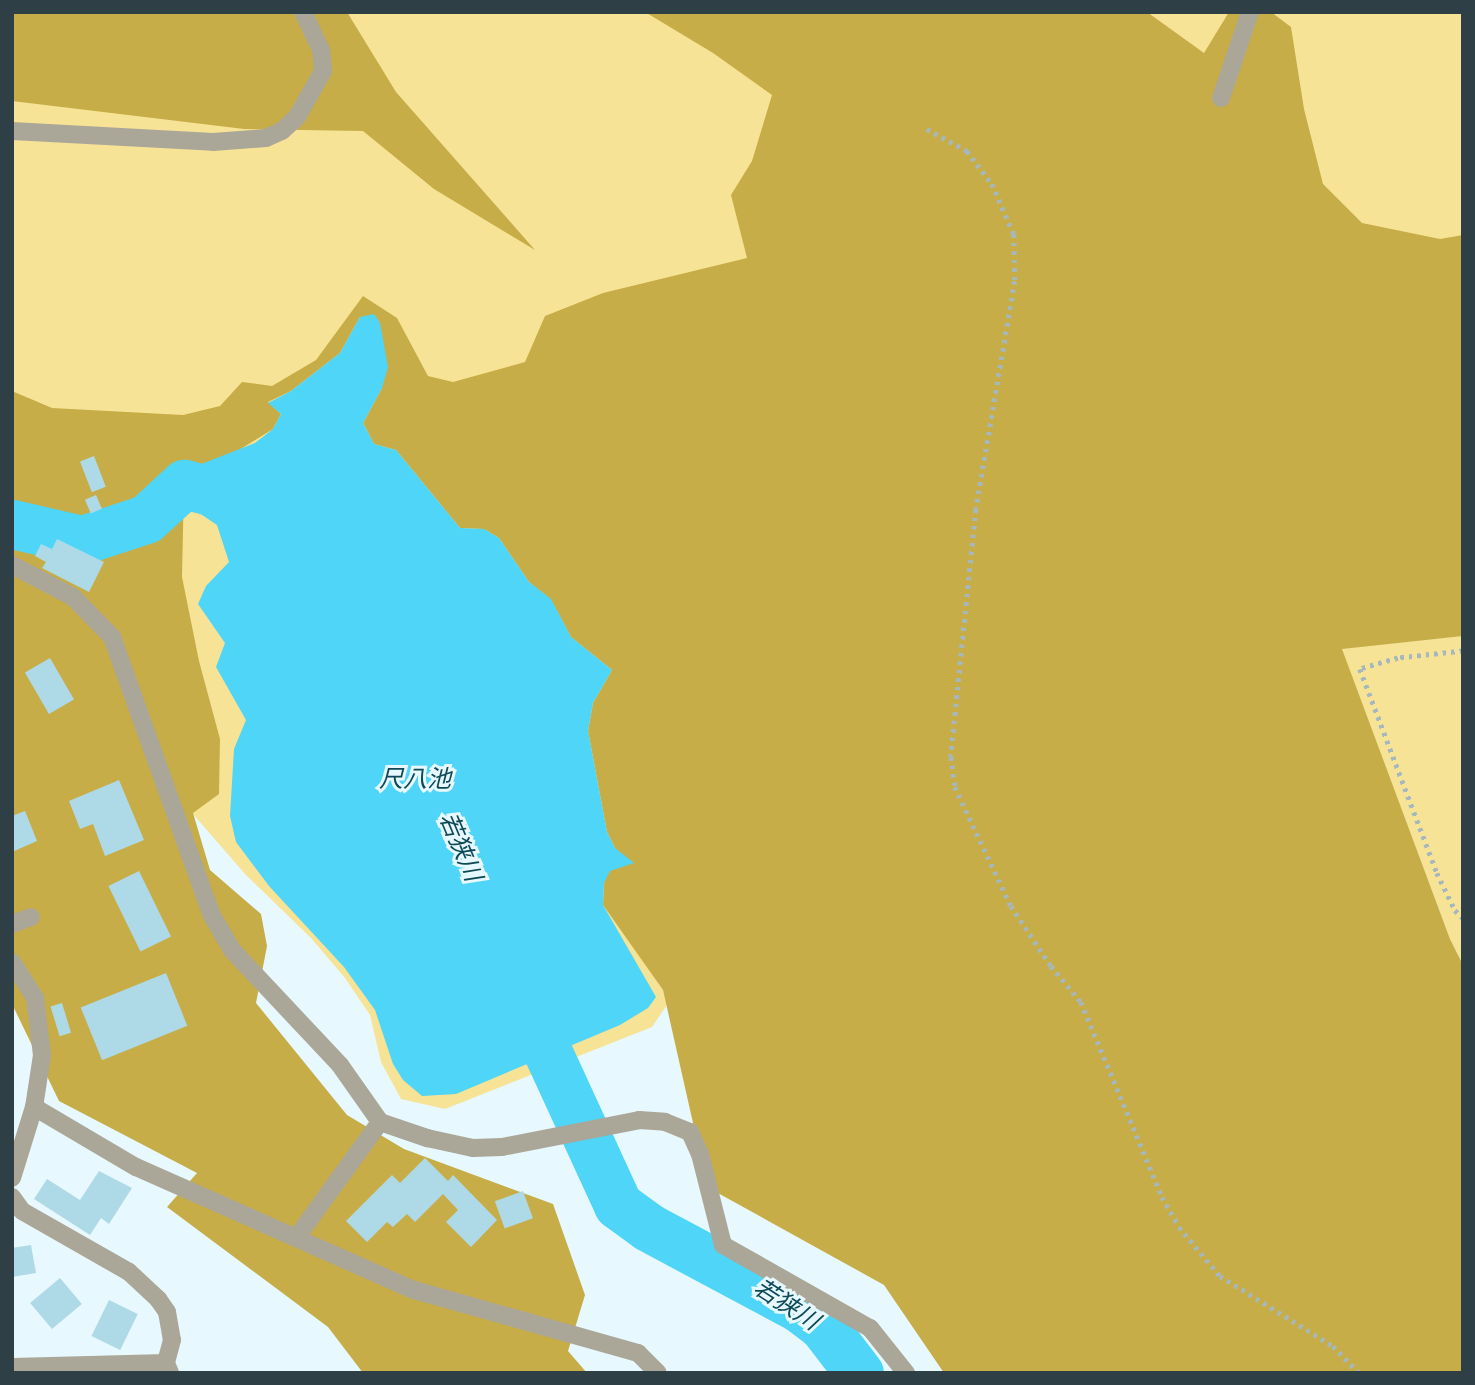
<!DOCTYPE html>
<html>
<head>
<meta charset="utf-8">
<style>
	body { margin:0 }
	#map { position:relative; width:1475px; height:1385px; overflow:hidden; background:#e7f9fe; font-family:"Source Sans 3","Noto Sans JP",sans-serif }
	div>[style] { position:absolute }
	[style*='--x'] { left:calc(var(--x)*1px); top:calc(var(--y)*1px); width:calc(var(--w)*1px); rotate:calc(var(--a)*1deg) }
	.green>* { inset:0; background:#f7e396 }
	.forest>* { inset:0; background:#c7ad47 }
	.water>* { inset:0; background:#4ed5f7 }
	.river>* { height:49px; margin:-24.5px; padding:0 24.5px; transform-origin:24.5px; border-radius:24.5px; background:#4ed5f7 }
	.building>* { inset:0; background:#aed9e7; transform-origin:0 0 }
	.path>* { height:4.5px; margin-top:-2.25px; transform-origin:0; background:repeating-linear-gradient(90deg,#a6b8bd 0 3.5px,transparent 0 8.5px) }
	.minor>* { height:18px; margin:-9px; padding:0 9px; transform-origin:9px; border-radius:9px; background:#aba798 }
	span { translate:-50% -50%; white-space:nowrap; text-align:center; line-height:1.15; -webkit-text-stroke:6px #e7f9fe; paint-order:stroke }
	.water-label { font-size:24px; color:#0e4957; font-style:italic }
	.frame { position:absolute; inset:0; border:14px solid #2e4045; pointer-events:none }
</style>
</head>
<body>
<div id="map">
	<div class="green">
		<div style="clip-path:polygon(12px 12px,1463px 12px,1463px 282px,637px 952px,663px 990px,667px 1005px,652px 1027px,445px 1109px,401px 1099px,381px 1062px,370px 1015px,345px 978px,311px 938px,245px 874px,192px 813px,12px 508px)"></div>
		<div style="clip-path:polygon(1463px 636px,1463px 965px,1450px 939px,1341px 648px)"></div>
	</div>
	<div class="forest">
		<div style="clip-path:polygon(12px 12px,347px 12px,396px 92px,535px 250px,434px 189px,363px 131px,244px 129px,12px 101px)"></div>
		<div style="clip-path:polygon(645px 12px,1147px 12px,1204px 53px,1229px 12px,1271px 12px,1291px 27px,1304px 109px,1323px 184px,1362px 223px,1440px 239px,1463px 235px,1463px 636px,1342px 649px,1450px 939px,1463px 965px,1463px 1373px,944px 1373px,884px 1285px,716px 1192px,700px 1154px,663px 990px,603px 905px,604px 883px,615px 848px,607px 832px,588px 731px,593px 703px,612px 670px,571px 637px,551px 600px,529px 582px,499px 538px,484px 529px,460px 528px,396px 450px,374px 444px,363px 423px,382px 388px,360px 317px,340px 353px,291px 391px,268px 402px,281px 414px,273px 429px,184px 484px,182px 577px,199px 661px,220px 739px,219px 794px,193px 813px,210px 870px,261px 914px,267px 946px,256px 1003px,347px 1115px,404px 1149px,553px 1204px,585px 1295px,568px 1351px,587px 1373px,363px 1373px,328px 1327px,167px 1207px,197px 1173px,59px 1101px,12px 1004px,12px 391px,52px 408px,183px 415px,220px 406px,242px 382px,272px 386px,316px 360px,363px 296px,397px 318px,428px 376px,453px 382px,525px 362px,545px 316px,603px 293px,747px 258px,731px 195px,752px 161px,772px 95px,713px 53px)"></div>
	</div>
	<div class="water">
		<div style="clip-path:polygon(374px 314px,380px 323px,388px 367px,382px 388px,363px 423px,374px 444px,396px 450px,460px 528px,484px 529px,499px 538px,529px 582px,551px 599px,571px 637px,612px 670px,593px 703px,588px 731px,607px 832px,615px 848px,634px 863px,610px 871px,604px 883px,603px 905px,656px 997px,648px 1008px,620px 1025px,456px 1094px,422px 1096px,403px 1080px,393px 1064px,375px 1010px,344px 967px,269px 886px,236px 842px,230px 816px,234px 749px,246px 720px,216px 667px,225px 643px,198px 604px,206px 586px,229px 562px,217px 525px,183px 502px,184px 484px,196px 466px,255px 443px,273px 429px,281px 414px,268px 403px,291px 391px,340px 353px,360px 317px)"></div>
	</div>
	<div class="river">
		<div style="--x:12;--y:524;--w:72;--a:12.9"></div>
		<div style="--x:82;--y:540;--w:67;--a:-18.2"></div>
		<div style="--x:146;--y:519;--w:52;--a:-42.6"></div>
		<div style="--x:184;--y:484;--w:66;--a:14.9"></div>
		<div style="--x:521;--y:994;--w:232;--a:65.3"></div>
		<div style="--x:618;--y:1205;--w:37;--a:36"></div>
		<div style="--x:648;--y:1227;--w:170;--a:28.1"></div>
		<div style="--x:798;--y:1307;--w:31;--a:37"></div>
		<div style="--x:823;--y:1326;--w:59;--a:52.5"></div>
	</div>
	<div class="building">
		<div style="left:94px;top:456px;width:33px;height:15px;rotate:69deg"></div>
		<div style="left:96px;top:495px;width:15px;height:12px;rotate:67deg"></div>
		<div style="clip-path:polygon(57px 539px,104px 562px,89px 592px,42px 568px,46px 562px,35px 556px,41px 544px,52px 549px)"></div>
		<div style="left:50px;top:658px;width:48px;height:29px;rotate:60deg"></div>
		<div style="clip-path:polygon(119px 780px,144px 840px,105px 856px,93px 824px,80px 829px,69px 801px)"></div>
		<div style="clip-path:polygon(25px 811px,37px 841px,12px 852px,12px 816px)"></div>
		<div style="left:139px;top:871px;width:73px;height:34px;rotate:64deg"></div>
		<div style="left:166px;top:973px;width:57px;height:92px;rotate:68deg"></div>
		<div style="left:62px;top:1003px;width:31px;height:12px;rotate:73deg"></div>
		<div style="clip-path:polygon(425px 1158px,448px 1181px,453px 1175px,497px 1220px,471px 1247px,446px 1222px,458px 1210px,443px 1194px,415px 1222px,407px 1214px,393px 1227px,387px 1222px,367px 1242px,346px 1221px,392px 1175px,400px 1183px)"></div>
		<div style="clip-path:polygon(99px 1171px,132px 1188px,109px 1224px,101px 1218px,90px 1235px,34px 1199px,47px 1179px,80px 1200px)"></div>
		<div style="left:523px;top:1191px;width:29px;height:30px;rotate:70deg"></div>
		<div style="clip-path:polygon(31px 1245px,36px 1273px,12px 1277px,12px 1248px)"></div>
		<div style="left:60px;top:1278px;width:34px;height:39px;rotate:50deg"></div>
		<div style="left:109px;top:1300px;width:32px;height:40px;rotate:26deg"></div>
	</div>
	<div class="path">
		<div style="--x:927;--y:129;--w:46;--a:28.8"></div>
		<div style="--x:967;--y:151;--w:41;--a:52.9"></div>
		<div style="--x:992;--y:184;--w:55;--a:66.3"></div>
		<div style="--x:1014;--y:234;--w:47;--a:88.8"></div>
		<div style="--x:1015;--y:281;--w:231;--a:99.7"></div>
		<div style="--x:976;--y:509;--w:249;--a:95.8"></div>
		<div style="--x:951;--y:757;--w:30;--a:82"></div>
		<div style="--x:955;--y:787;--w:132;--a:64.8"></div>
		<div style="--x:1011;--y:906;--w:72;--a:56.3"></div>
		<div style="--x:1051;--y:966;--w:47;--a:50.2"></div>
		<div style="--x:1081;--y:1002;--w:211;--a:67.4"></div>
		<div style="--x:1162;--y:1197;--w:34;--a:60"></div>
		<div style="--x:1179;--y:1227;--w:64;--a:50.1"></div>
		<div style="--x:1220;--y:1276;--w:133;--a:31.8"></div>
		<div style="--x:1333;--y:1346;--w:37;--a:46"></div>
		<div style="--x:1463;--y:651;--w:65;--a:173.9"></div>
		<div style="--x:1398;--y:658;--w:40;--a:164"></div>
		<div style="--x:1360;--y:669;--w:218;--a:69.3"></div>
		<div style="--x:1437;--y:873;--w:41;--a:64.1"></div>
		<div style="--x:1455;--y:910;--w:11;--a:45"></div>
	</div>
	<div class="minor">
		<div style="--x:1221;--y:98;--w:91;--a:-71.4"></div>
		<div style="--x:12;--y:131;--w:201;--a:3.1"></div>
		<div style="--x:213;--y:142;--w:53;--a:-4.3"></div>
		<div style="--x:266;--y:138;--w:17;--a:-24"></div>
		<div style="--x:282;--y:131;--w:21;--a:-43"></div>
		<div style="--x:297;--y:117;--w:53;--a:-60.5"></div>
		<div style="--x:323;--y:71;--w:21;--a:-95"></div>
		<div style="--x:321;--y:50;--w:42;--a:-115.3"></div>
		<div style="--x:12;--y:565;--w:69;--a:27.7"></div>
		<div style="--x:73;--y:597;--w:56;--a:45.7"></div>
		<div style="--x:112;--y:637;--w:294;--a:70.3"></div>
		<div style="--x:211;--y:914;--w:42;--a:59.7"></div>
		<div style="--x:232;--y:950;--w:158;--a:46.8"></div>
		<div style="--x:340;--y:1065;--w:70;--a:54.9"></div>
		<div style="--x:12;--y:924;--w:20;--a:-20"></div>
		<div style="--x:12;--y:962;--w:43;--a:57.4"></div>
		<div style="--x:35;--y:998;--w:57;--a:83"></div>
		<div style="--x:42;--y:1055;--w:53;--a:98.7"></div>
		<div style="--x:34;--y:1107;--w:74;--a:107.2"></div>
		<div style="--x:34;--y:1107;--w:118;--a:30.5"></div>
		<div style="--x:136;--y:1167;--w:304;--a:23.9"></div>
		<div style="--x:414;--y:1290;--w:233;--a:15.7"></div>
		<div style="--x:638;--y:1353;--w:28;--a:45"></div>
		<div style="--x:12;--y:1197;--w:17;--a:54"></div>
		<div style="--x:22;--y:1211;--w:123;--a:29.7"></div>
		<div style="--x:129;--y:1272;--w:40;--a:43"></div>
		<div style="--x:158;--y:1299;--w:16;--a:55"></div>
		<div style="--x:167;--y:1312;--w:28;--a:80"></div>
		<div style="--x:172;--y:1340;--w:24;--a:105"></div>
		<div style="--x:166;--y:1363;--w:11;--a:68"></div>
		<div style="--x:296;--y:1238;--w:143;--a:-54.1"></div>
		<div style="--x:380;--y:1122;--w:50;--a:18.8"></div>
		<div style="--x:427;--y:1138;--w:47;--a:12.3"></div>
		<div style="--x:473;--y:1148;--w:29;--a:-2"></div>
		<div style="--x:502;--y:1147;--w:140;--a:-11.1"></div>
		<div style="--x:639;--y:1120;--w:26;--a:4"></div>
		<div style="--x:665;--y:1122;--w:27;--a:22"></div>
		<div style="--x:690;--y:1132;--w:24;--a:66"></div>
		<div style="--x:700;--y:1154;--w:94;--a:75.8"></div>
		<div style="--x:723;--y:1245;--w:169;--a:29.5"></div>
		<div style="--x:870;--y:1328;--w:58;--a:51.3"></div>
		<div style="--x:12;--y:1367;--w:154;--a:-1.5"></div>
	</div>
	<div class="water-label">
		<span style="left:415px;top:780px">尺八池</span>
		<span style="left:460px;top:847px;rotate:67deg">若狭川</span>
		<span style="left:786px;top:1305px;rotate:33deg">若狭川</span>
	</div>
	<div class="frame"></div>
</div>
</body>
</html>
